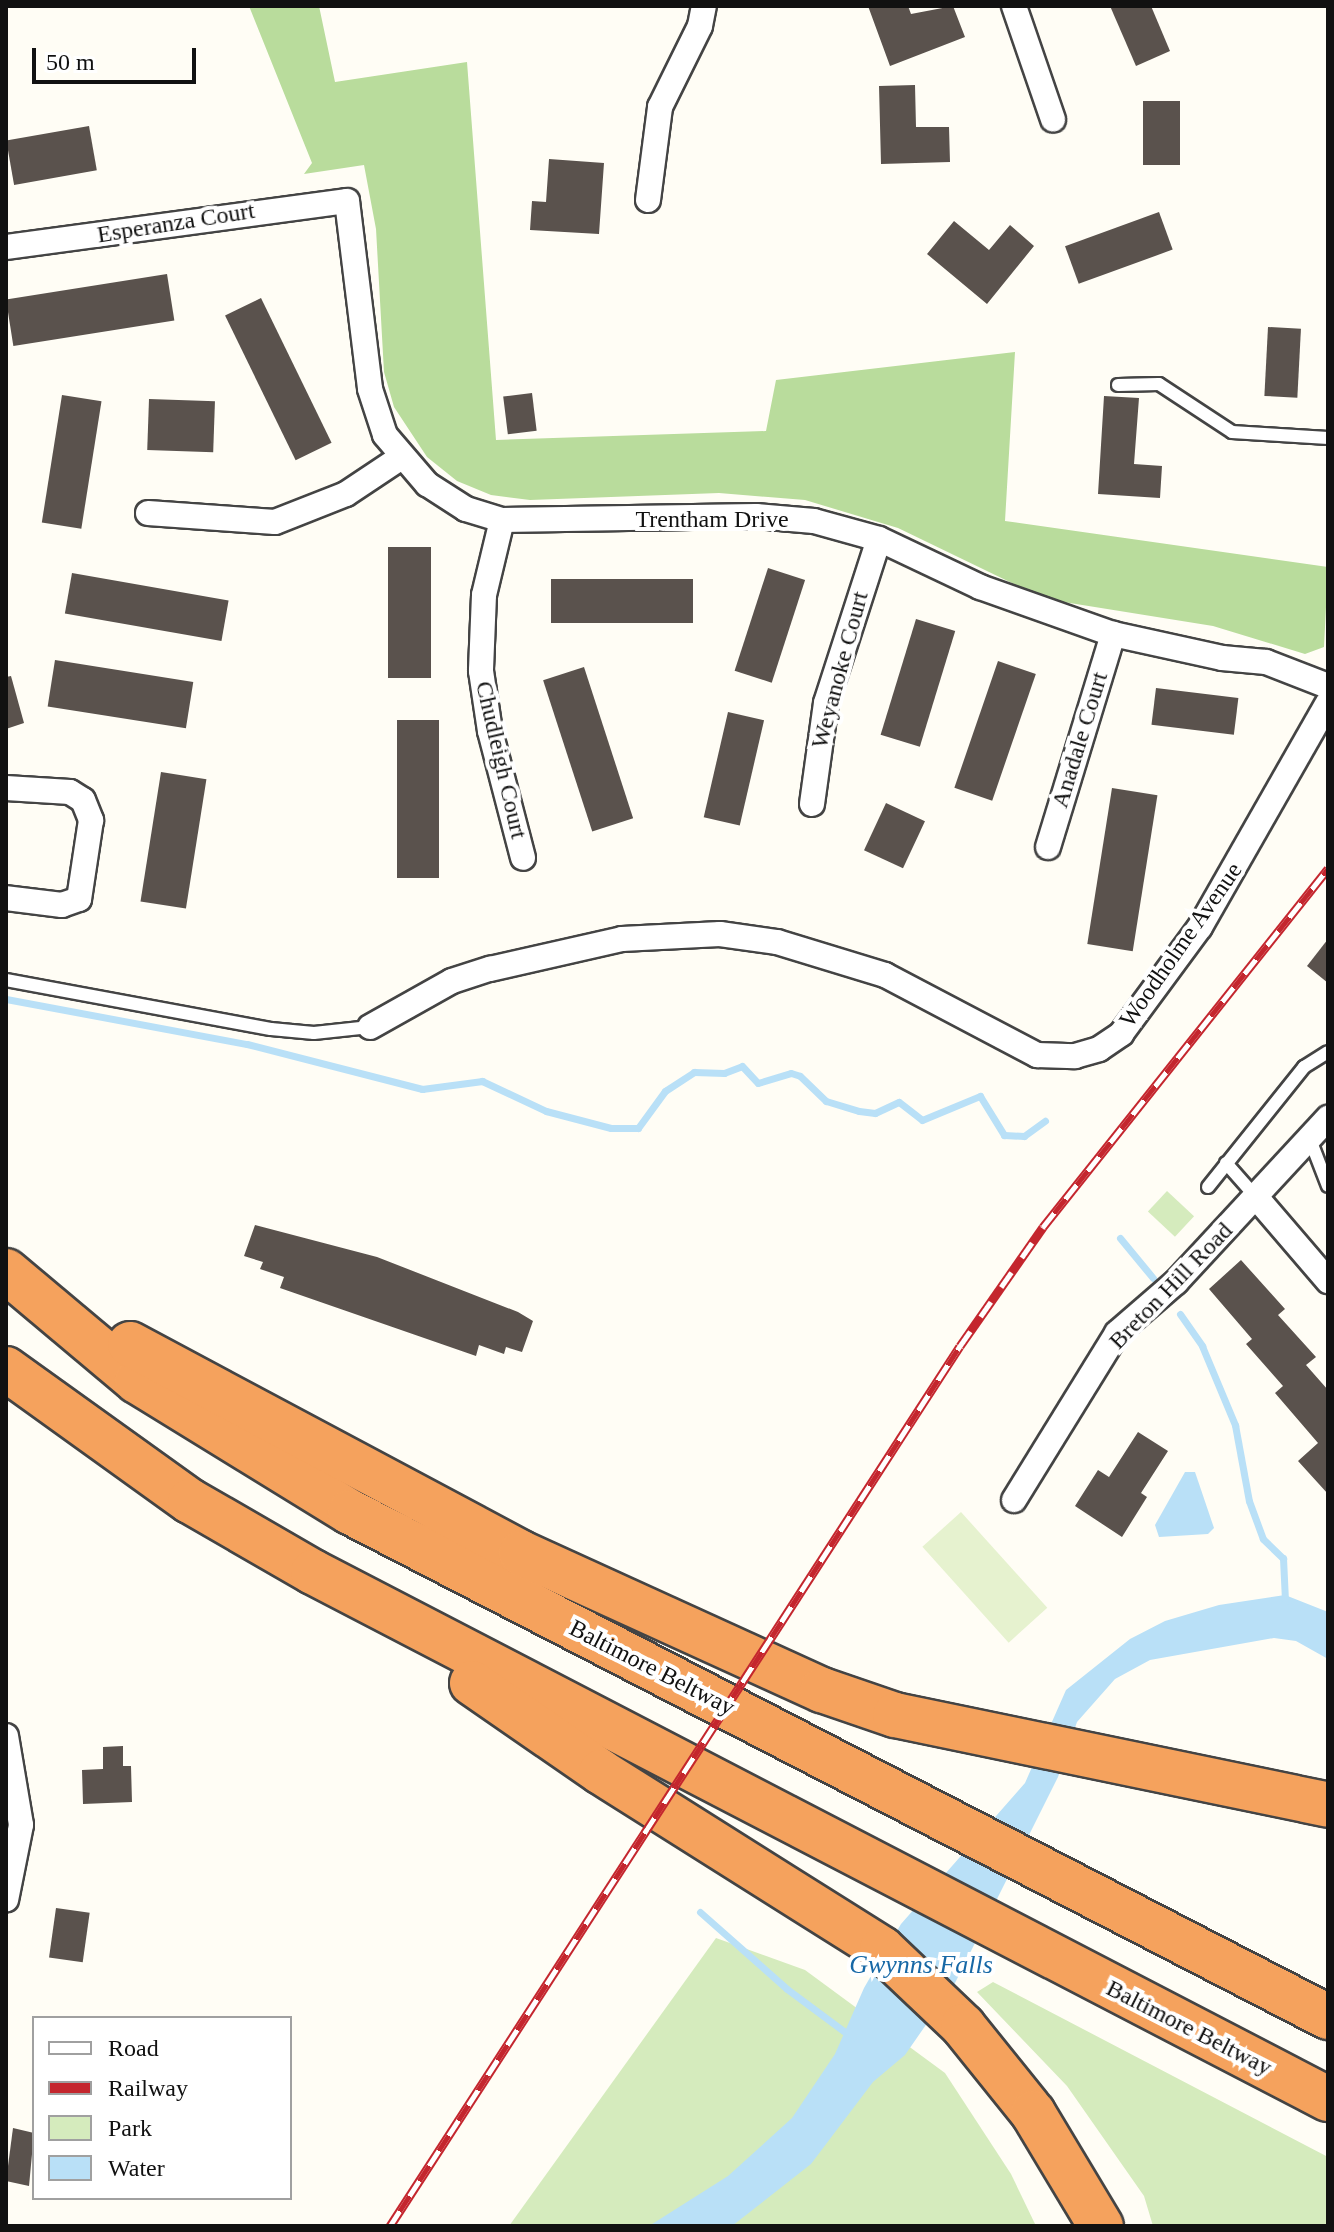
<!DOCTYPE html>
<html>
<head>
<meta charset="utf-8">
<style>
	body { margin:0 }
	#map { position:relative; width:1334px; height:2232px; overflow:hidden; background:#fffdf5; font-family:Georgia,serif }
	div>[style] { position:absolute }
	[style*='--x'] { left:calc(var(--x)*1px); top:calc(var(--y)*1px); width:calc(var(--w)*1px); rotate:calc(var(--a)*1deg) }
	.green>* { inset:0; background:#d5ebbd; transform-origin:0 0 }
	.forest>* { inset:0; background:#b9dc9c }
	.pitch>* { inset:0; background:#e6f2cf; transform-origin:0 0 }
	.water>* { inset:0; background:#b9e0f7 }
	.stream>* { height:7px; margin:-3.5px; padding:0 3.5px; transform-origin:3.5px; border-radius:3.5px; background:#b9e0f7 }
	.building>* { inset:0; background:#5a524d; transform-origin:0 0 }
	.roads { filter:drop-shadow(2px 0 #444) drop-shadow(-2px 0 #444) drop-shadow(0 2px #444) drop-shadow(0 -2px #444) }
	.lane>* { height:12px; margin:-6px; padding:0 6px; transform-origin:6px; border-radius:6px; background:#fff }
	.street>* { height:24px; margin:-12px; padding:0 12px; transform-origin:12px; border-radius:12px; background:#fff }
	.highway>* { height:44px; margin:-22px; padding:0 22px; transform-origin:22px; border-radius:22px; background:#f5a25d }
	.rail>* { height:9px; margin-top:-4.5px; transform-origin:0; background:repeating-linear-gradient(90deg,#fff 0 18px,#c4262e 0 36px); box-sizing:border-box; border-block:2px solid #c4262e }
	span { translate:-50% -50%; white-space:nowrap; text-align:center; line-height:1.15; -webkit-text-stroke:8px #fff; paint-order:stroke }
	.street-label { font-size:24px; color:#111 }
	.water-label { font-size:26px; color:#1768a6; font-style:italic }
	.frame { position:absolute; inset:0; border:8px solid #111; pointer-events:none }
	.legend { position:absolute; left:32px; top:2016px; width:260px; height:184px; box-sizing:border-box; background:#fff; border:2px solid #a0a0a0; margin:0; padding:10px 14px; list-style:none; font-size:24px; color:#111 }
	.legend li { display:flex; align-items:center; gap:16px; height:40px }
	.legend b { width:40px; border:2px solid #a0a0a0 }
	.scale { position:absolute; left:32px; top:48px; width:164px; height:36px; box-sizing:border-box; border:4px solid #111; border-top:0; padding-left:10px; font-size:24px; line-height:28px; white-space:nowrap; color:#111; -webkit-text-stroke:6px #fff; paint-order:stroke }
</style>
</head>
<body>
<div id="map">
	<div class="green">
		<div style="left:1167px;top:1191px;width:37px;height:28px;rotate:43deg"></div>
		<div style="clip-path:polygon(716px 1938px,805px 1970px,945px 2073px,1011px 2174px,1036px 2226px,509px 2226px)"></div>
		<div style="clip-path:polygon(993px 1982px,1328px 2157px,1328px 2226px,1153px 2226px,1144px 2196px,1067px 2086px,977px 1992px)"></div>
	</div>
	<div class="forest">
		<div style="clip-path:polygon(249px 6px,319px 6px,335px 82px,467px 62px,496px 440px,766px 431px,776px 380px,1015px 352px,1005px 521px,1328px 567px,1324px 647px,1305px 654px,1213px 626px,1045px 599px,898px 528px,805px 500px,719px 493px,530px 500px,491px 495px,457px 481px,427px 457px,394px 407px,384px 372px,376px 229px,364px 165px,304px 174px,312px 163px)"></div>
	</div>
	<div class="pitch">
		<div style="left:961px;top:1512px;width:129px;height:52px;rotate:48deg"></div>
	</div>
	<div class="water">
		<div style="clip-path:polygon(1185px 1472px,1195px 1472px,1214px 1528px,1208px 1534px,1159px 1537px,1155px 1525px)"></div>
		<div style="clip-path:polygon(1285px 1595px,1328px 1612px,1328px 1659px,1296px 1641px,1274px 1638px,1150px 1660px,1115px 1679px,1077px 1722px,1058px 1777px,955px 1983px,905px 2055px,873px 2082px,811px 2164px,732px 2226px,649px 2226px,728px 2176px,792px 2118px,835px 2054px,864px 1988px,901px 1924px,1025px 1783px,1066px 1690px,1130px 1639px,1165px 1621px,1219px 1605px)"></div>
	</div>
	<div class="stream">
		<div style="--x:6;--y:999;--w:245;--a:10.6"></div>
		<div style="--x:247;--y:1044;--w:181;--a:14.4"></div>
		<div style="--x:422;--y:1089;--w:61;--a:-7.6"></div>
		<div style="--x:482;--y:1081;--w:71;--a:25.1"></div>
		<div style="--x:546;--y:1111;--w:67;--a:14.7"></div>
		<div style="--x:611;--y:1128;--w:27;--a:0"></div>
		<div style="--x:638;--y:1128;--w:46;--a:-53.9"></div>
		<div style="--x:665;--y:1091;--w:35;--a:-33"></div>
		<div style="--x:694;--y:1072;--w:30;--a:2"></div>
		<div style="--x:724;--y:1073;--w:19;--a:-21"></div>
		<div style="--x:742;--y:1066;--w:23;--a:47"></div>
		<div style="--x:758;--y:1083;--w:34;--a:-17"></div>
		<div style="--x:791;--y:1073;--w:9;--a:18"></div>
		<div style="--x:800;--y:1076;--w:36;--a:44"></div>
		<div style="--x:826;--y:1101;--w:34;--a:17"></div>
		<div style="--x:859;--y:1111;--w:16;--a:7"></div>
		<div style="--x:875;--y:1113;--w:26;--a:-25"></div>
		<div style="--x:899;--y:1102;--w:29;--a:38"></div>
		<div style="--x:922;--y:1120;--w:63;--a:-22.5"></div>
		<div style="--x:980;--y:1096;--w:46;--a:58.4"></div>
		<div style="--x:1004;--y:1135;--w:20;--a:3"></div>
		<div style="--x:1024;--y:1136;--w:26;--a:-36"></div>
		<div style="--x:1120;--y:1238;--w:52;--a:50.5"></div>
		<div style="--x:1180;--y:1314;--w:39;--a:55"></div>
		<div style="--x:1202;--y:1346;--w:86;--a:67.3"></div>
		<div style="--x:1235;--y:1425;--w:77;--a:79.6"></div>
		<div style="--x:1249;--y:1501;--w:40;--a:69.8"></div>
		<div style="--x:1263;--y:1539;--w:28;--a:44"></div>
		<div style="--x:1283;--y:1558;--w:43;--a:87.3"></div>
		<div style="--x:700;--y:1912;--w:116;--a:41.5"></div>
		<div style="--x:787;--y:1989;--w:82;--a:36.6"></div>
	</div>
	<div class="building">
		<div style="clip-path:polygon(868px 6px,908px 6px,911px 14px,953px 6px,965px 37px,890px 66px)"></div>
		<div style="clip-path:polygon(1110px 6px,1151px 6px,1170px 51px,1136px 66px)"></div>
		<div style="clip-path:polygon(915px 85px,916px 127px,949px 127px,950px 162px,881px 164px,879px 86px)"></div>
		<div style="left:1143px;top:101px;width:37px;height:64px"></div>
		<div style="left:89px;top:126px;width:45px;height:84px;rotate:80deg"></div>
		<div style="clip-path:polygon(549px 159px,604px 163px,599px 234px,530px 230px,532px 201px,546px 202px)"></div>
		<div style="left:1159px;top:212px;width:40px;height:100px;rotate:70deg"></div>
		<div style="clip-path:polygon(954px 221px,989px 250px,1010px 225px,1034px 246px,987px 304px,927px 254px)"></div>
		<div style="left:167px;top:274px;width:47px;height:163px;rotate:81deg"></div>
		<div style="left:261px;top:298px;width:161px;height:40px;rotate:64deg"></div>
		<div style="left:1268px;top:327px;width:33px;height:69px;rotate:3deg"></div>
		<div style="left:532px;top:393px;width:38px;height:29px;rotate:83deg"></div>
		<div style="left:62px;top:395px;width:40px;height:129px;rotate:9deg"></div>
		<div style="clip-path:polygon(1104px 396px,1139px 398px,1134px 464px,1162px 466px,1160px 498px,1098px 494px)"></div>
		<div style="left:149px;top:399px;width:66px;height:51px;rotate:2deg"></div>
		<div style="left:388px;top:547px;width:43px;height:131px"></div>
		<div style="left:768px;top:568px;width:39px;height:108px;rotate:18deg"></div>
		<div style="left:72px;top:573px;width:159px;height:41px;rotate:10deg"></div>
		<div style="left:551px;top:579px;width:142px;height:44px"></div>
		<div style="left:916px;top:619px;width:41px;height:121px;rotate:17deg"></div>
		<div style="left:55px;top:660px;width:140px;height:47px;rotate:9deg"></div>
		<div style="left:998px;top:661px;width:40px;height:134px;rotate:19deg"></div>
		<div style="left:584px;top:667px;width:159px;height:43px;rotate:72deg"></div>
		<div style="clip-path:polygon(11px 676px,24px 723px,6px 729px,6px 677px)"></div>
		<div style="left:1156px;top:688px;width:83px;height:37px;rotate:7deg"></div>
		<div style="left:728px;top:712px;width:37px;height:108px;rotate:13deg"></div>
		<div style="left:397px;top:720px;width:42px;height:158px"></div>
		<div style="left:161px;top:772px;width:46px;height:131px;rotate:9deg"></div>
		<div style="left:1112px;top:788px;width:46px;height:158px;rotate:9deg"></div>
		<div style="left:886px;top:803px;width:43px;height:52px;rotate:25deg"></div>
		<div style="clip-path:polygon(1328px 939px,1328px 983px,1307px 966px)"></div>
		<div style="clip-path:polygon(255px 1225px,377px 1257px,518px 1312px,533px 1321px,522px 1352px,506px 1347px,504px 1354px,479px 1345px,476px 1356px,280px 1288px,284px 1277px,260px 1269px,263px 1262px,244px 1256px)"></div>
		<div style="clip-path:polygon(1241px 1260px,1285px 1309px,1278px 1315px,1316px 1357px,1306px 1365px,1328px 1390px,1328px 1494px,1298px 1461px,1318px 1443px,1275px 1393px,1283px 1386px,1246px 1344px,1252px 1339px,1209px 1289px)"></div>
		<div style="clip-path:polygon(1138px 1432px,1168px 1451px,1141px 1493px,1147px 1497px,1122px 1537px,1075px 1506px,1098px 1470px,1109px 1477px)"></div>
		<div style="clip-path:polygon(123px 1746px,123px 1766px,131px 1766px,132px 1802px,83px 1804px,82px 1770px,103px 1769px,103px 1747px)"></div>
		<div style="left:56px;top:1908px;width:34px;height:50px;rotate:8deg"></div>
		<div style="clip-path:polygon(13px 2128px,34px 2133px,29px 2186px,6px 2181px)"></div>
	</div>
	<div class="roads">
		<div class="lane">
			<div style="--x:1118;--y:385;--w:41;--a:-1.4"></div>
			<div style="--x:1159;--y:384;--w:87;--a:33.3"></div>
			<div style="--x:1232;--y:432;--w:96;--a:3.6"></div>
			<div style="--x:6;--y:980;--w:269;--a:10.5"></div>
			<div style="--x:271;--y:1029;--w:43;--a:5.3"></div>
			<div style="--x:314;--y:1033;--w:56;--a:-6.1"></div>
			<div style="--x:1311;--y:1142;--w:47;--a:68.9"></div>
			<div style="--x:1226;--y:1163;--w:45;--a:48.6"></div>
			<div style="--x:1208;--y:1187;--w:154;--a:-51.3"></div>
			<div style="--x:1304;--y:1067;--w:28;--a:-32"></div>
		</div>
		<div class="street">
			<div style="--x:1014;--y:6;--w:120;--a:71"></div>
			<div style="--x:648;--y:200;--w:94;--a:-82.6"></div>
			<div style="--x:660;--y:107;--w:90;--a:-63.7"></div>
			<div style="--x:700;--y:26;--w:20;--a:-79"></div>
			<div style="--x:6;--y:247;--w:344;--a:-7.7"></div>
			<div style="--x:347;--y:201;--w:189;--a:83"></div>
			<div style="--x:370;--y:389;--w:48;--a:71.9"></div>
			<div style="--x:385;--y:435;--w:65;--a:49.4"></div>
			<div style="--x:427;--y:484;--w:46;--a:32.7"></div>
			<div style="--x:466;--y:509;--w:38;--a:17"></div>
			<div style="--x:502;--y:520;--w:254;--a:-0.9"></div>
			<div style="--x:756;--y:516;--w:58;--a:4.9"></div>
			<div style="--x:814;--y:521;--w:67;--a:15.5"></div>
			<div style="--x:879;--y:539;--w:112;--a:25.4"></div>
			<div style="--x:980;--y:587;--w:141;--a:19.5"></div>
			<div style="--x:1113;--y:634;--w:112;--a:12.4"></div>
			<div style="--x:1222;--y:658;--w:44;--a:5.2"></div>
			<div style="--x:1266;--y:662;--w:66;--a:21.2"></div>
			<div style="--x:148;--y:513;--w:127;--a:4.1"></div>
			<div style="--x:275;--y:522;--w:76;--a:-21.5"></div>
			<div style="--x:346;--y:494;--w:65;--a:-33.7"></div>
			<div style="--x:502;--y:520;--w:77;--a:103.5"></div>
			<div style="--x:484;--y:595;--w:76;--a:92.3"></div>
			<div style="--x:481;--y:671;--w:61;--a:81.5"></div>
			<div style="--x:490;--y:731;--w:131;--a:75.4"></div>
			<div style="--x:6;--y:788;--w:64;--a:3.6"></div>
			<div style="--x:70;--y:792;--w:15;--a:32"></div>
			<div style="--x:83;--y:800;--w:22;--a:68"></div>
			<div style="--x:91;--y:820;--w:80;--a:98.6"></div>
			<div style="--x:79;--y:899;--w:18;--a:161"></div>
			<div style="--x:62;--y:905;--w:56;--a:-172.9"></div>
			<div style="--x:812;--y:804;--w:102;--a:-82.1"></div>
			<div style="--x:826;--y:703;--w:172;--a:-72.1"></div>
			<div style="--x:1048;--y:847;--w:223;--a:-73"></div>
			<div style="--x:370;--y:1027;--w:94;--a:-29.3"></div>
			<div style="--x:452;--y:981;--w:40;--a:-18"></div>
			<div style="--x:490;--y:969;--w:135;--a:-12.8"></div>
			<div style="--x:622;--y:939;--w:98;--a:-2.9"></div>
			<div style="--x:720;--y:934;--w:58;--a:8"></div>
			<div style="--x:777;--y:942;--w:113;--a:17"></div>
			<div style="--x:885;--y:975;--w:172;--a:27.8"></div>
			<div style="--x:1037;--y:1055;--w:38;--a:2"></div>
			<div style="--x:1075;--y:1056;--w:25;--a:-16"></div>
			<div style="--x:1099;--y:1049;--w:27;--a:-34"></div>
			<div style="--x:1121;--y:1034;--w:133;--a:-53.6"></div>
			<div style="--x:1200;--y:927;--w:258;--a:-60.3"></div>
			<div style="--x:1256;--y:1197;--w:111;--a:49.4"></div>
			<div style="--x:1014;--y:1500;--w:196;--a:-58.3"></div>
			<div style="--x:1117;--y:1333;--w:78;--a:-40.8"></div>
			<div style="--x:1176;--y:1282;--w:224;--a:-47.2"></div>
			<div style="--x:6;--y:1736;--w:90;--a:80.4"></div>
			<div style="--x:21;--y:1825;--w:76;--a:101.3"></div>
		</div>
		<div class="highway">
			<div style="--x:6;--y:1271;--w:171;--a:40"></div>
			<div style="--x:137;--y:1381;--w:250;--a:31.6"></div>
			<div style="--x:350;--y:1512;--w:1101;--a:27.31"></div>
			<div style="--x:130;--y:1344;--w:443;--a:28.1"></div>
			<div style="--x:521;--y:1553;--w:331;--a:24.5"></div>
			<div style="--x:822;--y:1690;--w:77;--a:18.9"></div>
			<div style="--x:895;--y:1715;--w:442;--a:11.7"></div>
			<div style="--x:6;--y:1369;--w:226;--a:35.7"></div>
			<div style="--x:190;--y:1501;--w:142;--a:30"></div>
			<div style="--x:313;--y:1572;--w:1144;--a:27.44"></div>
			<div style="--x:472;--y:1683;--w:157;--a:34.6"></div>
			<div style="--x:601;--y:1772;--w:332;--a:32.2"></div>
			<div style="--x:882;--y:1949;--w:112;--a:43.5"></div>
			<div style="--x:963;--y:2026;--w:112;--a:51.2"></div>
			<div style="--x:1033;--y:2113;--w:132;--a:59"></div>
		</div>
	</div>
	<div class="rail">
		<div style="--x:390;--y:2226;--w:1048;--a:-57.07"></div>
		<div style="--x:960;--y:1346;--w:145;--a:-55.1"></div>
		<div style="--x:1043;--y:1227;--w:458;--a:-51.5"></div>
	</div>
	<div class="street-label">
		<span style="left:176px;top:223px;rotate:-9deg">Esperanza Court</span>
		<span style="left:712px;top:520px">Trentham Drive</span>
		<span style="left:840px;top:670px;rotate:-75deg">Weyanoke Court</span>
		<span style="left:1080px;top:740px;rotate:-73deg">Anadale Court</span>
		<span style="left:501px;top:760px;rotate:77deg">Chudleigh Court</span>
		<span style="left:1181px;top:945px;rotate:-55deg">Woodholme Avenue</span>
		<span style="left:1171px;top:1286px;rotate:-46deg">Breton Hill Road</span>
		<span style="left:652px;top:1668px;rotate:27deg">Baltimore Beltway</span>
		<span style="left:1189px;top:2028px;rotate:27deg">Baltimore Beltway</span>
	</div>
	<div class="water-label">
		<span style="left:921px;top:1965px">Gwynns Falls</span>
	</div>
	<div class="frame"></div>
	<ul class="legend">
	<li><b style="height:10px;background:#fff"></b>Road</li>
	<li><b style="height:10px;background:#c4262e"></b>Railway</li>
	<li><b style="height:22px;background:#d5ebbd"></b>Park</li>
	<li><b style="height:22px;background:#b9e0f7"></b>Water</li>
	</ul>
	<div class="scale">50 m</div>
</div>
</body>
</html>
